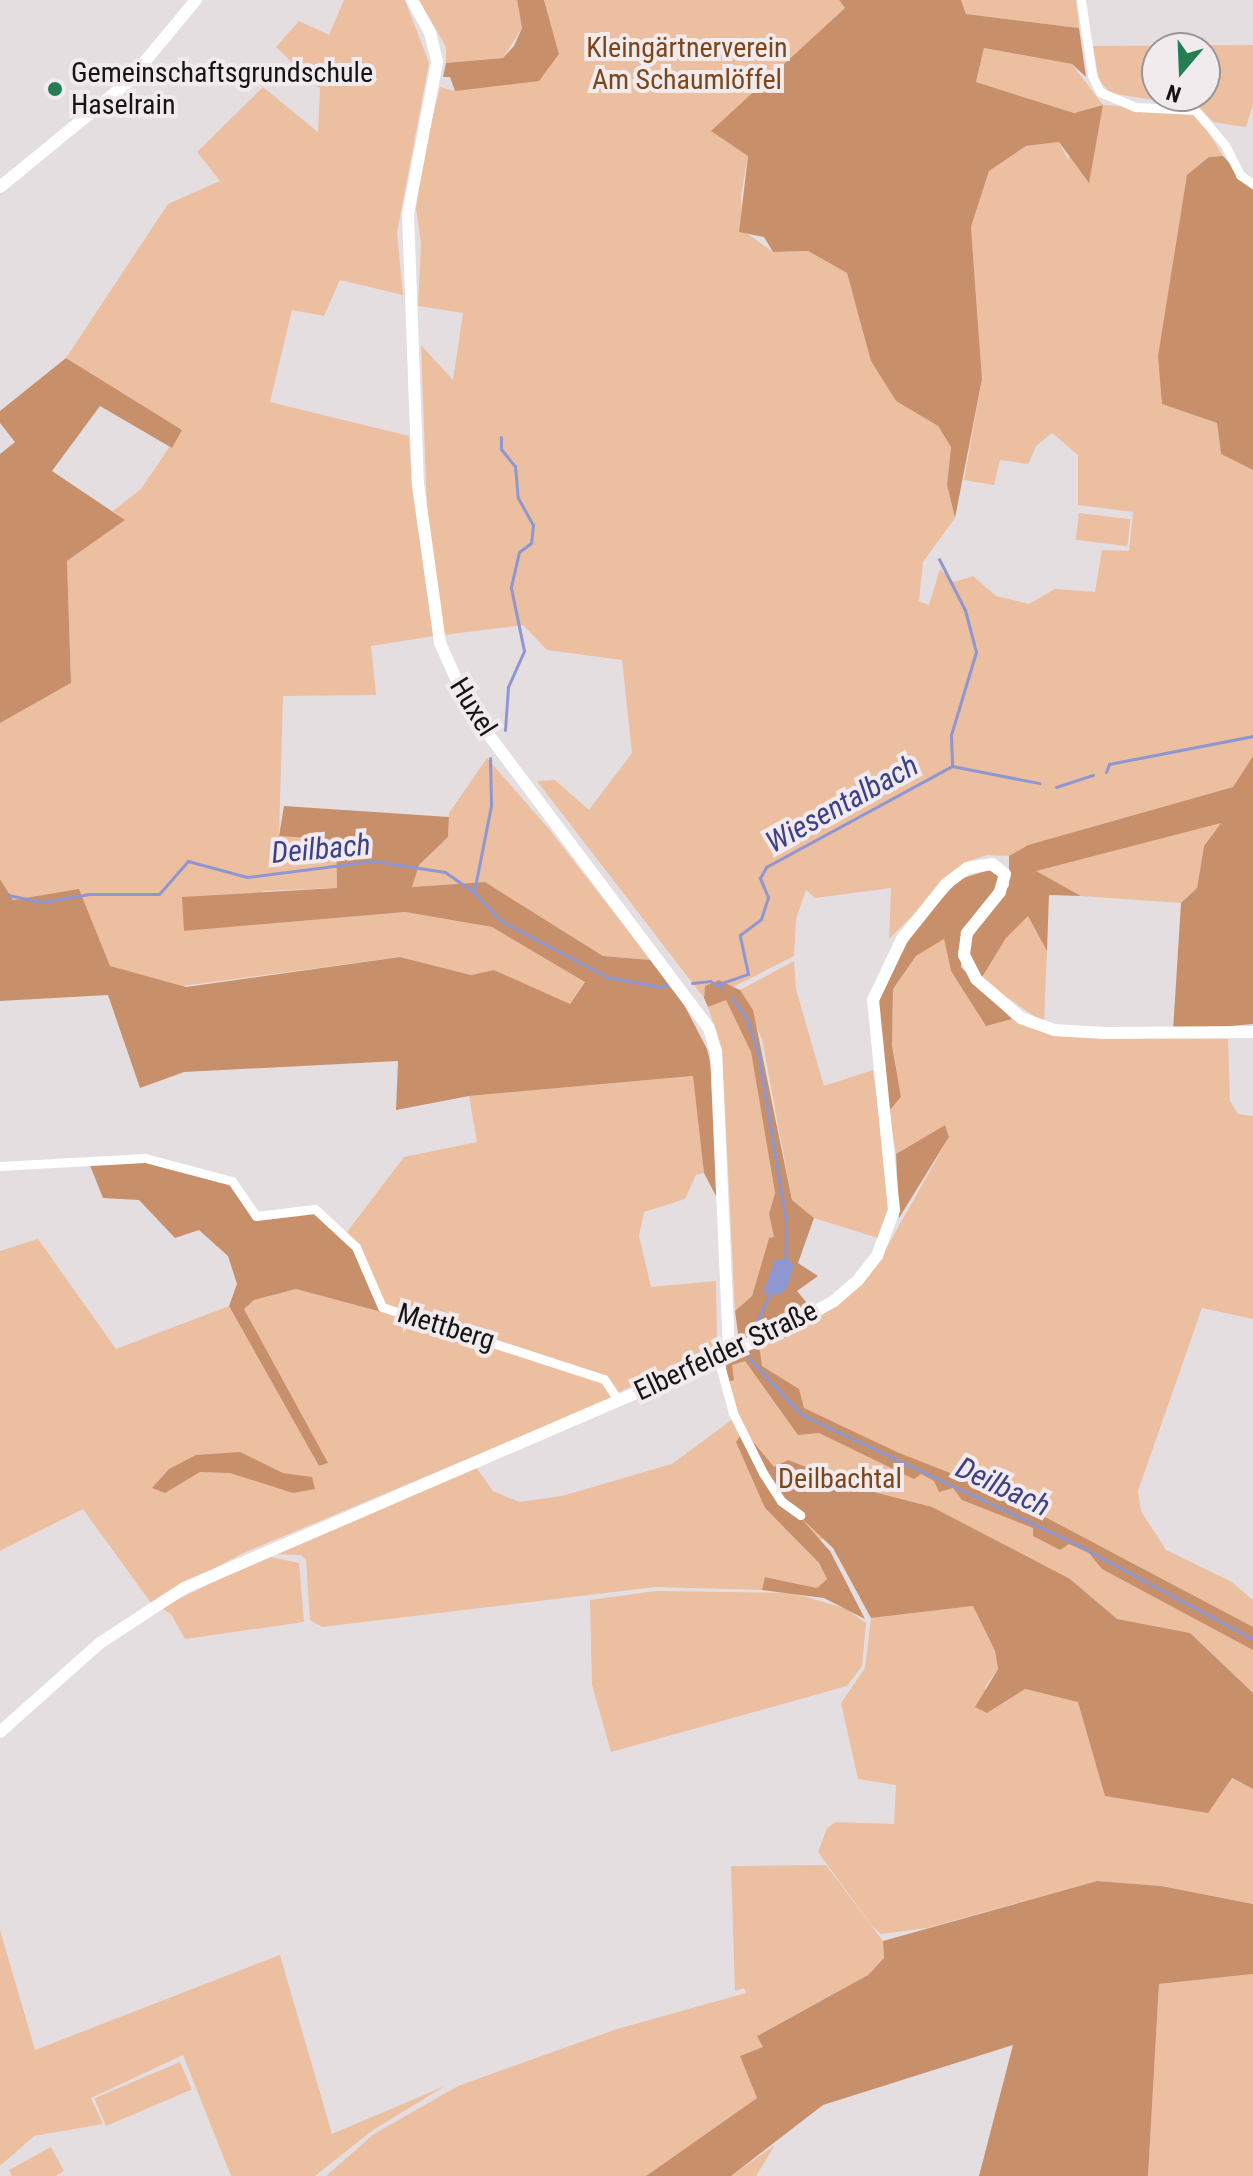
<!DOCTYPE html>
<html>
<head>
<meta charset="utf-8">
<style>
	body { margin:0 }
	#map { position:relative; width:1253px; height:2176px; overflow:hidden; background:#e4dee1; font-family:"Roboto Condensed",sans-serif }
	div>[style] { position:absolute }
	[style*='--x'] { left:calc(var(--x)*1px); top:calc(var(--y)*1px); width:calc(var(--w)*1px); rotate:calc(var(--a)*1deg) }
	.green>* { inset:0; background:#ecbfa1; transform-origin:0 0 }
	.forest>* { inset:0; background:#c8906a }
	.water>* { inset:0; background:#8e97d1 }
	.stream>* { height:3px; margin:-1.5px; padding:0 1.5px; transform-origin:1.5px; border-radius:1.5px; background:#8e97d1 }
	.street>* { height:9px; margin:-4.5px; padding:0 4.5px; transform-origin:4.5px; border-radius:4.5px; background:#fff }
	.secondary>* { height:12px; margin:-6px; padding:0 6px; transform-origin:6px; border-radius:6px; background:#fff }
	.dots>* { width:22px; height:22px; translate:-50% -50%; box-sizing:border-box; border:4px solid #f2ebee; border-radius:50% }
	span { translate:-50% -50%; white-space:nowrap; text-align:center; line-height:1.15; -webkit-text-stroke:8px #f2ebee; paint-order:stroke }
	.park-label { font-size:28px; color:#7c461b }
	.poi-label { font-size:28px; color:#161415 }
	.left { translate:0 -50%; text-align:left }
	.street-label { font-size:28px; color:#161415 }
	.water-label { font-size:30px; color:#3d4188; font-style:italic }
	.north { position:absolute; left:1141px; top:32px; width:80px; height:80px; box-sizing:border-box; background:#f2ebee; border:2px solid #9a9597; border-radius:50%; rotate:199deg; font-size:22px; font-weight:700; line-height:32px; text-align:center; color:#161415 }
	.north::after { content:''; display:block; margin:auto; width:28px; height:36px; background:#247e53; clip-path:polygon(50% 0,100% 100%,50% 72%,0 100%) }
</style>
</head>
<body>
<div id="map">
	<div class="green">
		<div style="clip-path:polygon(344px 0,405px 0,429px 63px,397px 233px,403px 295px,340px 280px,324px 316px,292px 310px,270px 402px,409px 436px,412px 488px,434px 636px,371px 646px,376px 695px,283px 696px,279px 836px,336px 840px,337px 888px,264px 891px,184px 931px,405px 912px,492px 927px,585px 981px,569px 1005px,494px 970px,471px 975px,400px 957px,182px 986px,110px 967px,79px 890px,12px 900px,0 879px,0 723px,71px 683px,67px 561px,125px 520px,113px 511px,141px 489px,181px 430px,66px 358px,168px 204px,220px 181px,197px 152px,263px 87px,318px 132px,320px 89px,276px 47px,299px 21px,329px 35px)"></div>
		<div style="clip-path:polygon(419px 0,517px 0,522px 28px,503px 58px,446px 63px,446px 47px)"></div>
		<div style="clip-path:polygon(544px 0,839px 0,846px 7px,712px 131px,748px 155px,741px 196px,742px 230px,773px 252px,808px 251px,847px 273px,872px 361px,896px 401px,938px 426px,951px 447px,947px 485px,955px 518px,923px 562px,919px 601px,929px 605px,940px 569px,954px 582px,973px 576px,996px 596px,1029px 604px,1055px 589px,1095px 592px,1102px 550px,1129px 551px,1133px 512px,1078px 505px,1078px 455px,1052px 433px,1037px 445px,1028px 464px,1000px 460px,994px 485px,964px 480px,982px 379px,971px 227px,989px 171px,1026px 146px,1059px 142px,1068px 159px,1102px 105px,1074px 113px,976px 82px,984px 48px,1072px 64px,1103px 105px,1195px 110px,1223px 156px,1209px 157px,1162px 404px,1217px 423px,1221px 454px,1253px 470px,1253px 756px,1233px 787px,1028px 845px,1009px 856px,987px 855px,966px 862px,889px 939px,891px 888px,815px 898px,806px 890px,796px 919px,794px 956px,733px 987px,719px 980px,705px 986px,704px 998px,537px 781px,555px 780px,589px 810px,632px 753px,622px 660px,547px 650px,523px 625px,443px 635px,427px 510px,421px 345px,453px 380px,463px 313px,418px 306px,421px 244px,416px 208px,423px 157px,440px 87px,455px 91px,559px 54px)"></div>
		<div style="clip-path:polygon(961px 0,1076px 0,1079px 28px,966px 14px)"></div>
		<div style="clip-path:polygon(evenodd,1253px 45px,1253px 105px,1246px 127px,1213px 122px,1202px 110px,1185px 105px,1110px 93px,1099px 80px,1093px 46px,1253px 45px,1157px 48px,1205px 48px,1205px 96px,1157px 96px,1157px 48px)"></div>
		<div style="left:1079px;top:513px;width:52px;height:27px;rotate:7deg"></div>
		<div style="clip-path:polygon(487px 758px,548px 828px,651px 960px,603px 956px,485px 882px,411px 887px,419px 865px,448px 837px,449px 813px)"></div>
		<div style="clip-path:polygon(1222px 822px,1204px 846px,1197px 888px,1181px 903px,1081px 896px,1034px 871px)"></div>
		<div style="clip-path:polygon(1028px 915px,1047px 951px,1044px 1023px,981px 979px,1006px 938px)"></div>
		<div style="clip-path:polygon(944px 939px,951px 971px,987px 1025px,1012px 1019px,1095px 1037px,1228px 1039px,1230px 1101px,1238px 1114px,1253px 1116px,1253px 1319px,1202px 1308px,1138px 1491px,1141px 1511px,1166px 1550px,1232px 1582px,1253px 1600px,1253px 1719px,908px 1537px,820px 1539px,783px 1506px,726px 1402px,725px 1367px,813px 1319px,878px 1263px,949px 1137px,945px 1125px,896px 1154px,889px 1111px,901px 1097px,892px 1043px,893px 989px,916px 956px)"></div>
		<div style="clip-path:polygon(794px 961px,796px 989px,824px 1086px,873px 1070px,891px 1204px,881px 1239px,814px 1218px,792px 1200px,762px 1039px,740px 990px)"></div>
		<div style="clip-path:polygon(726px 999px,751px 1052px,775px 1194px,769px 1214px,775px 1237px,769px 1238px,752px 1296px,735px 1311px,722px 1049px,708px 1007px)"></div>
		<div style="clip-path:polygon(694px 1076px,704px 1173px,696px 1175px,685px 1199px,644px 1212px,639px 1236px,651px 1287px,716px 1281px,717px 1346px,617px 1393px,605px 1377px,383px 1305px,358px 1245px,347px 1232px,404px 1157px,477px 1142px,469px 1096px)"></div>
		<div style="clip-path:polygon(38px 1239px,116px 1349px,229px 1306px,319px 1466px,327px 1463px,244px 1309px,254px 1300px,296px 1289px,389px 1314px,602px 1381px,613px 1398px,241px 1554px,151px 1603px,83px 1509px,0 1551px,0 1251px)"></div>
		<div style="clip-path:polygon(734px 1418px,765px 1508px,819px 1563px,827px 1579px,817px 1588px,766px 1577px,762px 1590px,655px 1587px,322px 1627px,310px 1620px,306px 1560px,301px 1555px,276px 1554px,475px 1466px,493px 1491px,519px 1502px,562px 1496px,672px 1464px)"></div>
		<div style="clip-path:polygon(266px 1556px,299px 1563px,304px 1622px,185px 1639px,171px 1614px,161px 1608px)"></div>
		<div style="clip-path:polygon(656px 1591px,793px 1593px,847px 1609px,866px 1623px,862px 1666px,847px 1686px,611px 1752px,592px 1685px,590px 1600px)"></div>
		<div style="clip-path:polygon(973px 1606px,995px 1651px,998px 1669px,985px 1687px,987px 1713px,1025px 1689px,1078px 1702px,1253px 1789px,1253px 1904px,1161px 1886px,1097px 1881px,927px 1928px,881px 1934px,872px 1926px,818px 1852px,827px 1828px,836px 1822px,894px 1824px,896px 1785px,858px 1779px,841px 1703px,865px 1668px,871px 1618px)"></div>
		<div style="clip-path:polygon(826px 1865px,883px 1941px,884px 1958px,868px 1975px,758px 2035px,764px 2047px,757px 2098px,646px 2176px,326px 2176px,374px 2134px,458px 2086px,617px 2029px,746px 1993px,744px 1988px,735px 1991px,731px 1866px)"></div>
		<div style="clip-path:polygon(0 1930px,35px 2050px,280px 1955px,332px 2134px,445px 2086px,373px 2130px,315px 2176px,231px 2176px,183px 2055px,91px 2098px,103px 2124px,34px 2136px,0 2166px)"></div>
		<div style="clip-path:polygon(1253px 1974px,1253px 2176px,1148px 2176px,1159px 1984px)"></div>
		<div style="left:180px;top:2062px;width:30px;height:93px;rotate:67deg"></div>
		<div style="clip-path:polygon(775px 2145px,756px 2176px,731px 2176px)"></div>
		<div style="clip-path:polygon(51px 2147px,64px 2171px,56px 2176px,12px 2176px,9px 2170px)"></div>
	</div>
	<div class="forest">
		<div style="clip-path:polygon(517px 0,544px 0,559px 54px,539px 81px,455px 91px,450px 77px,443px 77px,446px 63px,503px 58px,514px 46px,522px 28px)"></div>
		<div style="clip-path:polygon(839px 0,961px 0,966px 14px,1079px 28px,1086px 77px,1072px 64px,984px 48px,976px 82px,1074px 113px,1103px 105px,1089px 183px,1059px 142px,1026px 146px,989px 171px,971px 227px,982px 379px,955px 518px,947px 485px,951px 447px,938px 426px,896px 401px,871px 361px,847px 273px,808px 251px,773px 252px,764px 237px,739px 232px,748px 156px,711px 131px,845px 8px)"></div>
		<div style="clip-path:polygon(1223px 156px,1253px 189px,1253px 470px,1221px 454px,1217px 423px,1162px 404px,1158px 356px,1187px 175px,1209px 157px)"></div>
		<div style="clip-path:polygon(66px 358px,182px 430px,172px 448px,100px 406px,52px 471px,125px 520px,67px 561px,71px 683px,0 723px,0 454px,15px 442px,0 423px,0 411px)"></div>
		<div style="clip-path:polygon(1253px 756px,1253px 1024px,1173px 1031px,1181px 903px,1197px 888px,1204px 846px,1221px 823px,1036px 871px,1081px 896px,1049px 895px,1047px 951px,1028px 916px,1006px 938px,981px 979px,969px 952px,973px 931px,1009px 886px,1009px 856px,1028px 845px,1233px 787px)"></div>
		<div style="clip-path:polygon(284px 806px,449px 817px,448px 837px,419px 865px,412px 887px,485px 882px,603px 956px,651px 960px,677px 991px,707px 1049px,713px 1074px,716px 1196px,704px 1173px,693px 1076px,469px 1096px,396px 1110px,398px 1061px,184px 1072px,140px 1088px,108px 995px,0 1001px,0 879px,13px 900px,79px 889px,110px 966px,186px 987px,400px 957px,471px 975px,494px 970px,570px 1004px,585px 982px,492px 927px,405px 912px,184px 931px,182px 897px,337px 888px,336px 840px,279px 836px)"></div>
		<div style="clip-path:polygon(989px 870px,998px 876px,997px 888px,962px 935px,961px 967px,1012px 1019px,986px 1026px,951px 971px,944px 939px,916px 956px,893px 989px,892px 1045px,901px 1097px,889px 1111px,878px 1002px,904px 946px,930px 911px,960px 879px)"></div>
		<div style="clip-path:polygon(719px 980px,740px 990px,753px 1010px,792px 1200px,814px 1218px,798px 1263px,818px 1276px,797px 1291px,812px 1309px,739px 1341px,735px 1311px,752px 1296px,769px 1238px,774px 1237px,769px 1214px,775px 1193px,751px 1052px,726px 1000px,708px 1007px,704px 998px,705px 986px)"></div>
		<div style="clip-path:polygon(945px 1125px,949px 1137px,899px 1218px,896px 1154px)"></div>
		<div style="clip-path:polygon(142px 1160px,229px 1183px,254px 1219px,314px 1212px,353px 1249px,389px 1314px,296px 1289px,254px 1300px,244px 1309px,328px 1463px,319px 1466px,229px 1306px,237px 1284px,228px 1256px,199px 1230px,175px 1238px,139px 1200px,103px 1198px,89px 1163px)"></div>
		<div style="clip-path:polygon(759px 1345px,762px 1366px,799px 1389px,804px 1408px,899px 1453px,994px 1490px,1253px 1627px,1253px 1650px,1102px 1569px,1089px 1553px,1069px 1544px,1060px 1550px,1033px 1536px,1033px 1528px,962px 1500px,953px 1488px,939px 1492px,934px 1481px,921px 1474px,914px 1479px,819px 1433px,798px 1435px,745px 1361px,732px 1365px,734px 1380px,727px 1382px,726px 1362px)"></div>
		<div style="clip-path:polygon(745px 1432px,774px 1467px,788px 1460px,862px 1489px,932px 1507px,1070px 1579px,1117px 1619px,1190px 1633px,1253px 1693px,1253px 1789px,1232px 1778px,1208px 1813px,1105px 1796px,1078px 1702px,1025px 1689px,987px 1713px,975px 1707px,998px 1669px,995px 1651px,973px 1606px,871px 1618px,833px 1548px,782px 1500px)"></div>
		<div style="clip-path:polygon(742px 1433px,762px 1474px,830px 1551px,865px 1619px,824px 1598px,762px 1590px,765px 1577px,817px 1588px,827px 1579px,819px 1563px,765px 1508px,736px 1442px)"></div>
		<div style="clip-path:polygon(240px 1452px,283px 1473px,312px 1477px,315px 1489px,293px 1493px,230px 1473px,200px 1472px,165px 1493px,152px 1488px,169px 1469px,196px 1455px)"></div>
		<div style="clip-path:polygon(1097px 1881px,1161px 1886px,1253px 1904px,1253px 1974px,1159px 1984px,1148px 2176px,979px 2176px,1013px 2045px,823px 2105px,731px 2176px,646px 2176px,757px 2098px,740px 2056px,763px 2047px,757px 2036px,868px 1975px,884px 1958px,883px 1941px)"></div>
	</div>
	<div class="water">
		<div style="clip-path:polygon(788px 1259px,794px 1265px,787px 1288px,779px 1295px,763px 1293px,775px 1260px)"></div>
	</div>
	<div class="stream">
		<div style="--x:501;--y:437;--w:12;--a:90"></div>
		<div style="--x:501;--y:449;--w:22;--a:51"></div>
		<div style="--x:515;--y:466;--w:32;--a:85"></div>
		<div style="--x:518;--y:498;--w:31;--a:61"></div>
		<div style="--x:533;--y:525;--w:18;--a:96"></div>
		<div style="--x:531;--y:543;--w:15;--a:143"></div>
		<div style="--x:519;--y:552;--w:37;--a:103"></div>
		<div style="--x:511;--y:588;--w:64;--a:78.3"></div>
		<div style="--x:524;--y:651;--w:39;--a:114"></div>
		<div style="--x:508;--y:687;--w:43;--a:94"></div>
		<div style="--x:939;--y:559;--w:57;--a:63"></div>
		<div style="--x:965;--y:610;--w:43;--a:75.3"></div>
		<div style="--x:976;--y:652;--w:87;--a:106.8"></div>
		<div style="--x:951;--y:735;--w:31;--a:88"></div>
		<div style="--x:1106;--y:772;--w:9;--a:-69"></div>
		<div style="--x:1109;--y:764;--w:147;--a:-11"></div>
		<div style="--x:1056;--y:787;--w:39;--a:-18"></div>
		<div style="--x:474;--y:892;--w:89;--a:-78.9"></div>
		<div style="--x:491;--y:805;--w:47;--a:-91.2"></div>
		<div style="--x:8;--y:895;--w:35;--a:12"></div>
		<div style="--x:42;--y:902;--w:48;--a:-9.7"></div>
		<div style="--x:89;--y:894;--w:70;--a:0"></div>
		<div style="--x:159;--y:894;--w:44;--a:-48.7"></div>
		<div style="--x:188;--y:861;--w:61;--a:15.2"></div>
		<div style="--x:247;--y:877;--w:127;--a:-7.2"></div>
		<div style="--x:373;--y:861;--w:73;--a:8.7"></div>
		<div style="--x:445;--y:872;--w:35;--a:35"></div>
		<div style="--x:474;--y:892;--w:40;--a:47"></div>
		<div style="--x:501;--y:921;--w:120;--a:27.8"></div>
		<div style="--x:607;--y:977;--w:54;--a:10.7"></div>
		<div style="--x:660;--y:987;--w:10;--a:-17"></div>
		<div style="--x:692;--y:983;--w:18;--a:-6"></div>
		<div style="--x:710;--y:981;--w:14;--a:30"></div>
		<div style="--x:716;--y:985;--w:34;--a:-19"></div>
		<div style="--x:748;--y:974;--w:40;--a:-102"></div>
		<div style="--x:740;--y:935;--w:26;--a:-37"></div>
		<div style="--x:761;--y:919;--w:23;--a:-72"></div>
		<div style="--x:768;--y:897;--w:21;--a:-113"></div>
		<div style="--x:760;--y:878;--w:13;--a:-61"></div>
		<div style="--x:766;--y:867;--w:212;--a:-28.5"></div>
		<div style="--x:952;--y:766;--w:89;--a:11.1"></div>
		<div style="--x:732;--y:998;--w:26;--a:54"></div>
		<div style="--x:747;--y:1019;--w:35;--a:72"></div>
		<div style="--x:758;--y:1052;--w:172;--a:80.6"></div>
		<div style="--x:786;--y:1222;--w:39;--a:91"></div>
		<div style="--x:754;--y:1327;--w:41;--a:-64.1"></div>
		<div style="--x:749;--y:1358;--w:78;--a:47.1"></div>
		<div style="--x:802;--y:1415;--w:296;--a:25.2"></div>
		<div style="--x:1070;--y:1541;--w:208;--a:28.2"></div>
	</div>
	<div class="street">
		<div style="--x:1081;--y:0;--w:76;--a:81.7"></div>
		<div style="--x:1092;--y:75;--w:19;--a:65"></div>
		<div style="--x:1100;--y:92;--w:39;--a:23"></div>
		<div style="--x:1136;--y:107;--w:59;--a:2.9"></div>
		<div style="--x:1195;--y:110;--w:46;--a:49.4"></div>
		<div style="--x:1225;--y:145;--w:34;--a:63"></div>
		<div style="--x:1240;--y:175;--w:16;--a:35"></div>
		<div style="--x:0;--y:1166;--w:145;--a:-3.2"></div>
		<div style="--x:145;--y:1158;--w:90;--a:14.8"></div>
		<div style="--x:232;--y:1181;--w:42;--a:55.6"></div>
		<div style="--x:256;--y:1216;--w:59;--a:-6.8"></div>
		<div style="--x:315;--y:1209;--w:56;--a:42.8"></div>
		<div style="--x:356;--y:1247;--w:65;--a:66.6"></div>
		<div style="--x:382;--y:1307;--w:233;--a:18"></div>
		<div style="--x:604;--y:1379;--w:25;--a:56"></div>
		<div style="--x:718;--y:1358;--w:57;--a:74.7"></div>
		<div style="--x:733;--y:1413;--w:67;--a:63.4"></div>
		<div style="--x:763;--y:1473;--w:33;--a:57"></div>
		<div style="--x:781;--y:1501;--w:24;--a:36"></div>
	</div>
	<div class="secondary">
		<div style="--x:412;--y:0;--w:38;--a:61"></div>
		<div style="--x:430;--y:33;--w:30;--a:76"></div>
		<div style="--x:437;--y:62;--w:155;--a:100.8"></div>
		<div style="--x:408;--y:214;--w:270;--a:87.9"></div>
		<div style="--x:418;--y:484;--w:161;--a:82.1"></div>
		<div style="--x:440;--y:643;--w:73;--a:65.9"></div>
		<div style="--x:470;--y:710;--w:398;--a:53.1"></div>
		<div style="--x:709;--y:1028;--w:26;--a:74"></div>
		<div style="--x:716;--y:1053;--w:300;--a:87.5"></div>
		<div style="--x:0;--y:187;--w:164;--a:-39.3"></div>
		<div style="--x:127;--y:83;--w:108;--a:-50.3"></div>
		<div style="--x:0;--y:1732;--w:134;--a:-41.7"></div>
		<div style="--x:100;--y:1643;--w:100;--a:-33.2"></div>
		<div style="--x:184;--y:1588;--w:651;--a:-23.34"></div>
		<div style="--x:782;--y:1330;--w:60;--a:-29.1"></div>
		<div style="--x:834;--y:1301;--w:32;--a:-41"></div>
		<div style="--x:858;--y:1280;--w:31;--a:-52"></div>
		<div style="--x:877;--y:1256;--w:49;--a:-69.7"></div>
		<div style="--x:894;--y:1210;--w:211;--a:-95.7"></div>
		<div style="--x:873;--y:1000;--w:68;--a:-64.6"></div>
		<div style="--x:902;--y:939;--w:70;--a:-51.3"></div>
		<div style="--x:946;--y:884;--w:26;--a:-37"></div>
		<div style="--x:967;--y:868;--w:25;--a:-9"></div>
		<div style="--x:992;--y:864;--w:16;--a:38"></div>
		<div style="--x:1005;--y:874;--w:19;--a:106"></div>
		<div style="--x:1000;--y:892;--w:53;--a:128.8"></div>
		<div style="--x:967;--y:933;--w:22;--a:98"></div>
		<div style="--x:964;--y:955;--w:27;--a:63"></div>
		<div style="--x:976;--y:979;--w:60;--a:40.9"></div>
		<div style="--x:1021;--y:1018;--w:35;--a:20"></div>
		<div style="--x:1054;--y:1030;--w:51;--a:3.4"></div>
		<div style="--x:1105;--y:1033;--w:148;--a:-0.4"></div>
	</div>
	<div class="dots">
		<div style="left:55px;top:89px;background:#247e53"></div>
	</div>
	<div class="park-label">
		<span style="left:687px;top:64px">Kleingärtnerverein<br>Am Schaumlöffel</span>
		<span style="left:840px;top:1479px">Deilbachtal</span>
	</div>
	<div class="poi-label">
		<span class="left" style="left:71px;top:89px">Gemeinschaftsgrundschule<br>Haselrain</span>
	</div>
	<div class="street-label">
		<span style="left:473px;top:707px;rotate:58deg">Huxel</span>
		<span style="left:446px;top:1327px;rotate:17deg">Mettberg</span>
		<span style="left:726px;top:1351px;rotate:-25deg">Elberfelder Straße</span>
	</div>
	<div class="water-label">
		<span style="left:842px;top:804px;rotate:-29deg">Wiesentalbach</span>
		<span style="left:321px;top:849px;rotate:-5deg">Deilbach</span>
		<span style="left:1003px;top:1487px;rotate:25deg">Deilbach</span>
	</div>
	<div class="north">N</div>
</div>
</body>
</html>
